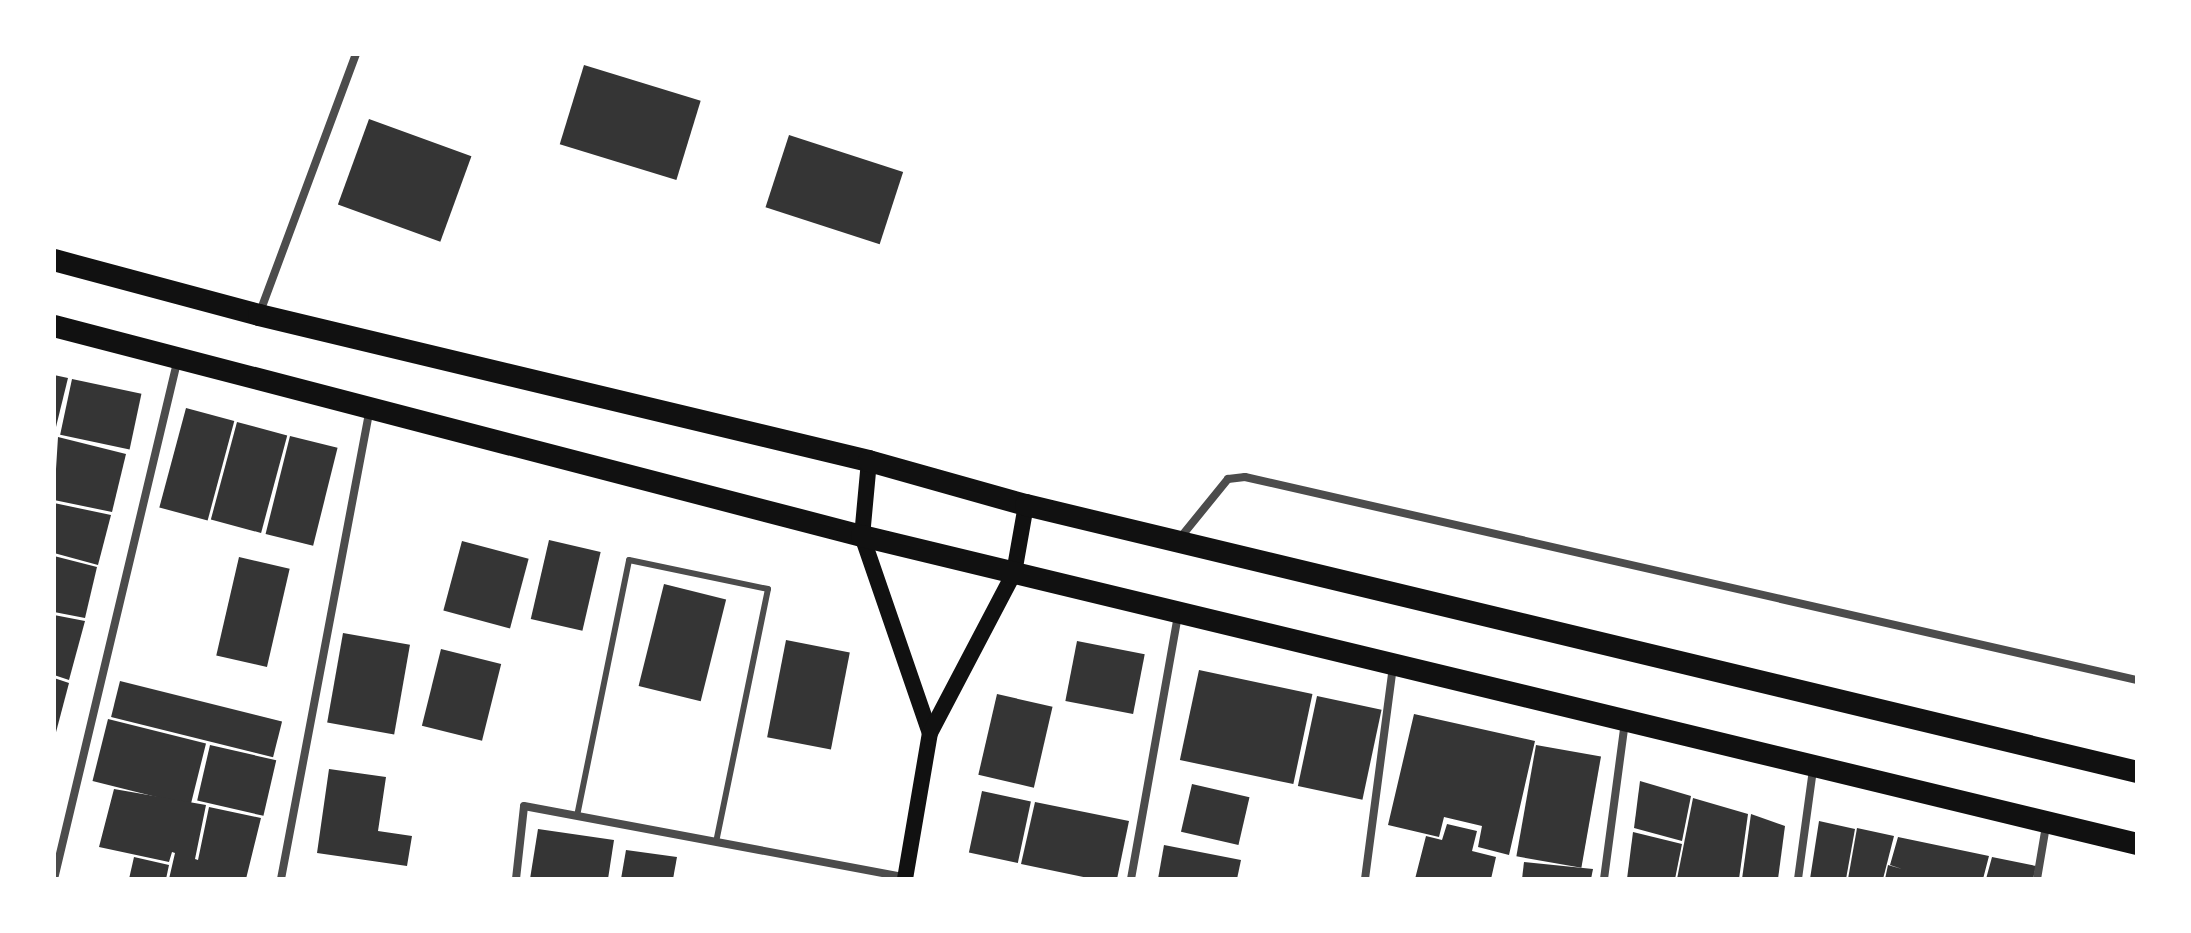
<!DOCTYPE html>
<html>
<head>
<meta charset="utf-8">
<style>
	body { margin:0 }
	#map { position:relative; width:2191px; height:933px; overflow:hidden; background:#fff; font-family:Karla,sans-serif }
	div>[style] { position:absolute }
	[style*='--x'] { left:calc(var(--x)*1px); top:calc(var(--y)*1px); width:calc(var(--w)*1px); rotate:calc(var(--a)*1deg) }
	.building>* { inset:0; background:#353535; transform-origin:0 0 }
	.service>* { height:6px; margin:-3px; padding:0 3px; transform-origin:3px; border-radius:3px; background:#4c4c4c }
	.minor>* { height:8px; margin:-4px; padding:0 4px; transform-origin:4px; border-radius:4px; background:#4c4c4c }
	.secondary>* { height:16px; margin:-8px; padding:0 8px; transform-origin:8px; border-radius:8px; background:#111 }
	.trunk>* { height:22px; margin:-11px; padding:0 11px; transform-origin:11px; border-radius:11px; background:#111 }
	span { translate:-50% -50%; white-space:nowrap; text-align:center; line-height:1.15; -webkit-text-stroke:8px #fff; paint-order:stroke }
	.frame { position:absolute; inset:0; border:56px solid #fff; pointer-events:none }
</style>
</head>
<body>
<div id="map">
	<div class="building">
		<div style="left:584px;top:65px;width:122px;height:83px;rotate:17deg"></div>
		<div style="left:369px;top:119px;width:109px;height:91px;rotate:20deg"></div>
		<div style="left:789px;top:135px;width:120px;height:76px;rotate:18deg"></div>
		<div style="clip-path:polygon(54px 375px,68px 378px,55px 431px,54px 431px)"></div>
		<div style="left:72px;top:379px;width:71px;height:57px;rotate:12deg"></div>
		<div style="left:186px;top:408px;width:50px;height:103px;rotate:15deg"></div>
		<div style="left:237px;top:422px;width:52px;height:101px;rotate:15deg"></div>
		<div style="left:290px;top:436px;width:49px;height:101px;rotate:14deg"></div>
		<div style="clip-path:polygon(58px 437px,126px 454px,112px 512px,54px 500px)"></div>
		<div style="clip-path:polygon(54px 503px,111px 515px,98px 565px,54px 553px)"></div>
		<div style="left:549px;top:540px;width:53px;height:81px;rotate:13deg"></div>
		<div style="left:462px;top:541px;width:69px;height:72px;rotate:15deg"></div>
		<div style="clip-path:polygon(54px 556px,97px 567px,85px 618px,54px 612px)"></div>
		<div style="left:239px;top:557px;width:52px;height:101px;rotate:13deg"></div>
		<div style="left:664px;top:584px;width:64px;height:105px;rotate:14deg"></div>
		<div style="clip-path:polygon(54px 615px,85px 621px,69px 680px,54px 675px)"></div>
		<div style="left:343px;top:633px;width:68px;height:91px;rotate:10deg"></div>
		<div style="left:786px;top:640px;width:65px;height:99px;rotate:11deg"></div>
		<div style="left:1077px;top:641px;width:69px;height:61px;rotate:11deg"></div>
		<div style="left:441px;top:649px;width:62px;height:79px;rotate:14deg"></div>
		<div style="left:1199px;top:670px;width:116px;height:92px;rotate:12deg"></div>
		<div style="clip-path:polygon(54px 678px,69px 683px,55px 736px,54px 736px)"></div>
		<div style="left:120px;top:681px;width:167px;height:37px;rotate:14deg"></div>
		<div style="left:997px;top:694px;width:57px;height:83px;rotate:13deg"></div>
		<div style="left:1317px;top:696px;width:66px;height:92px;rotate:12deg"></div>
		<div style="clip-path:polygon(1414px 714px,1535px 741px,1509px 855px,1478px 847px,1482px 826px,1444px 817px,1439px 837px,1388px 825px)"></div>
		<div style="left:108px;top:719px;width:101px;height:64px;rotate:14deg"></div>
		<div style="left:210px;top:745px;width:68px;height:57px;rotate:13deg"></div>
		<div style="left:1536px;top:745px;width:66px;height:113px;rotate:10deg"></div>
		<div style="clip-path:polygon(329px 769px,386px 777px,378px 831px,412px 836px,407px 866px,317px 853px)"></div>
		<div style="clip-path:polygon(1640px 781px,1691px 796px,1682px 841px,1634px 828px)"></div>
		<div style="left:1192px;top:784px;width:59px;height:49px;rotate:13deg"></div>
		<div style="clip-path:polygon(114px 789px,206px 805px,195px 859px,198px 860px,209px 807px,261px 818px,246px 879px,169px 879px,175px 853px,172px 852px,169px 862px,99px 847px)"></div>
		<div style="left:982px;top:791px;width:50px;height:63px;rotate:12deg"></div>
		<div style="clip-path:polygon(1693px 798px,1748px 814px,1739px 879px,1677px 879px)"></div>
		<div style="clip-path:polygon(1035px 802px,1129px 821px,1117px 879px,1093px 879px,1021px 864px)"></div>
		<div style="clip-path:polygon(1751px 814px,1785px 826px,1778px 879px,1742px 879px)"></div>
		<div style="clip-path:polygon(1819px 821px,1855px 829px,1846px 879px,1810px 879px)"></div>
		<div style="clip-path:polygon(1447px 824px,1477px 831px,1472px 851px,1496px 857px,1491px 879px,1415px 879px,1426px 836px,1442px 840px)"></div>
		<div style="clip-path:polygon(1857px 828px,1894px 836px,1883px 879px,1848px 879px)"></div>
		<div style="clip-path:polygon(538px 829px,614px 840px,608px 879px,530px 879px)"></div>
		<div style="clip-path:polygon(1633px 832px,1682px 844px,1675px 879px,1627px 879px)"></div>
		<div style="clip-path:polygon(1898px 837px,1989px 856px,1983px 879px,1885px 879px,1888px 865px,1902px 869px,1890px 865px)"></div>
		<div style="clip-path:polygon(1164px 845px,1241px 860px,1237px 879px,1158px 879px)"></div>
		<div style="clip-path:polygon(626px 850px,677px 857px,673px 879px,621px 879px)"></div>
		<div style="clip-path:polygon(134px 857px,169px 865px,166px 879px,129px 879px)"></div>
		<div style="clip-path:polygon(1992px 857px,2036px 866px,2033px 879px,1986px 879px)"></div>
		<div style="clip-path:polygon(1524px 862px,1593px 869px,1591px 879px,1522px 879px)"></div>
	</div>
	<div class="service">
		<div style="--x:577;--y:816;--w:261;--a:-78.5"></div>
		<div style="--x:629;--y:560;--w:142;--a:11.8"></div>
		<div style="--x:768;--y:589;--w:258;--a:101.6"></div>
	</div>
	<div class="minor">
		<div style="--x:260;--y:312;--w:275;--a:-69.6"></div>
		<div style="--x:1180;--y:538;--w:76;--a:-50.9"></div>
		<div style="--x:1228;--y:479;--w:17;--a:-7"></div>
		<div style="--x:1245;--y:477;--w:915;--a:12.82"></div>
		<div style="--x:54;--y:879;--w:536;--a:-76.61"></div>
		<div style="--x:281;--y:879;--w:479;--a:-79.3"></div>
		<div style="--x:516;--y:879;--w:73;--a:-83.7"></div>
		<div style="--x:524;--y:806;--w:388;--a:10.6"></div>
		<div style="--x:1131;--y:879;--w:267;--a:-79.9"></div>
		<div style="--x:1365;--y:879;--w:215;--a:-82.5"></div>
		<div style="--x:1604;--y:879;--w:159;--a:-82.4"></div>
		<div style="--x:1798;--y:879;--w:111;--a:-82.2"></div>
		<div style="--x:2037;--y:879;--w:54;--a:-80.4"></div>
	</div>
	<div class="secondary">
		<div style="--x:869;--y:461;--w:75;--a:95.3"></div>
		<div style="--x:862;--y:536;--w:208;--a:71"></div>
		<div style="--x:905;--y:879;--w:148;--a:-80.3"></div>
		<div style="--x:930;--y:733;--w:181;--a:-62.3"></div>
		<div style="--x:1014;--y:573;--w:69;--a:-80"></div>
	</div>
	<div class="trunk">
		<div style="--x:54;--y:260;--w:212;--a:15"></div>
		<div style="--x:259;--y:315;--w:627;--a:13.46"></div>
		<div style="--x:869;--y:461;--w:163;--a:15.7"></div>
		<div style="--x:1026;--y:505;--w:1143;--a:13.51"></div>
		<div style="--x:54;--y:326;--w:835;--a:14.57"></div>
		<div style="--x:862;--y:536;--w:1312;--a:13.58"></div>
	</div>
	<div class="frame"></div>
</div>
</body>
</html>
